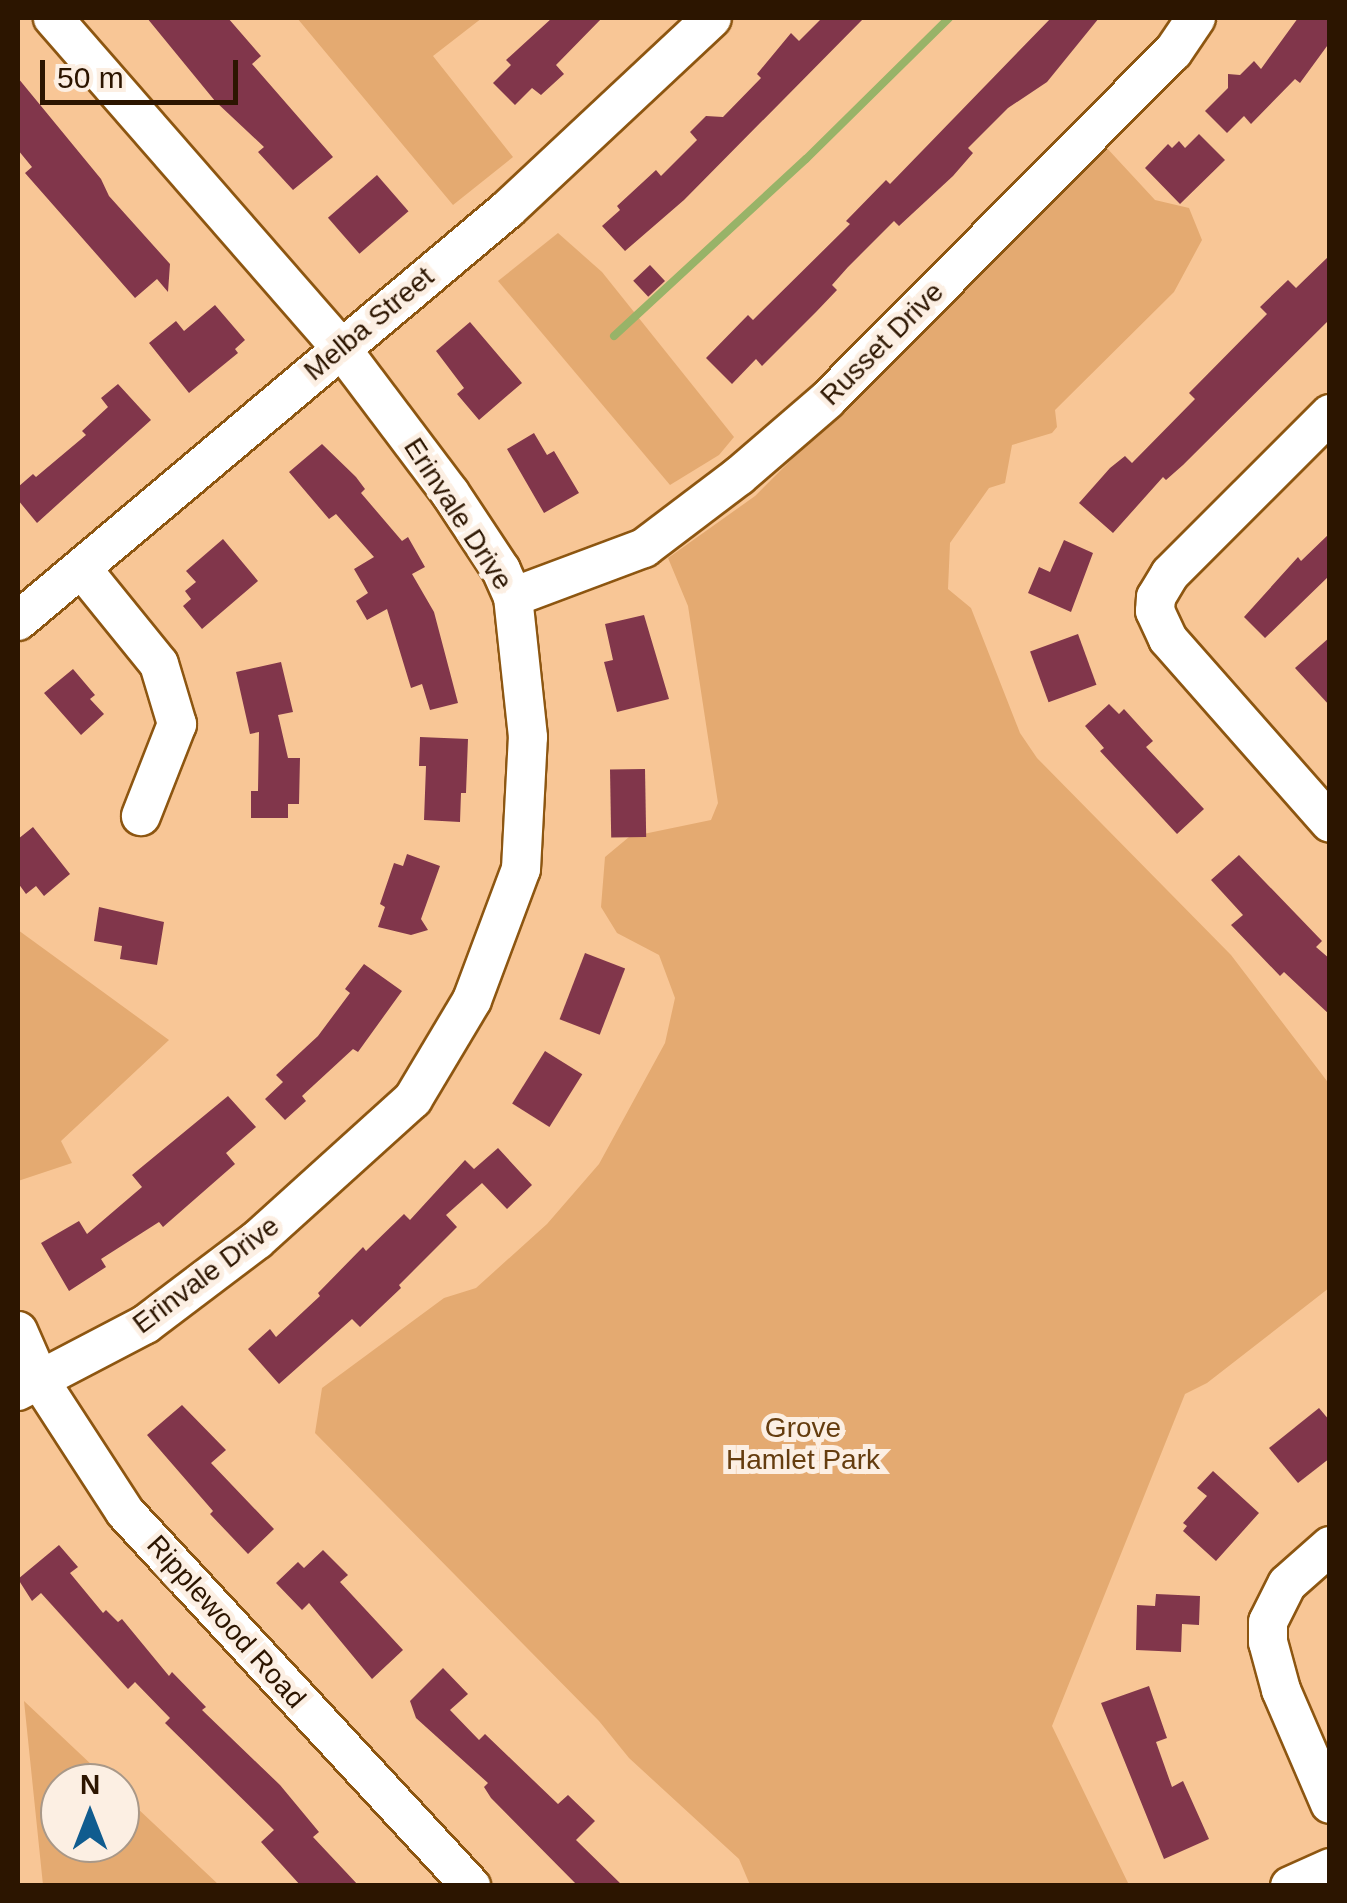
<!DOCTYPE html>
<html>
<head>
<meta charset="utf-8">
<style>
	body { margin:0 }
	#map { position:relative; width:1347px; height:1903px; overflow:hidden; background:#f8c696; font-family:Helvetica,sans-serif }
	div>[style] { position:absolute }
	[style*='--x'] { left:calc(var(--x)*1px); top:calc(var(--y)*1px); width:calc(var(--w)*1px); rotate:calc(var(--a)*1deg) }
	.green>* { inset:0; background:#e4aa71 }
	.stream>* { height:8px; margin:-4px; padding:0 4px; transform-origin:4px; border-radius:4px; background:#98b368 }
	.building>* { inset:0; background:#81364b; transform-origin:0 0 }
	.roads { filter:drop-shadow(2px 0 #8d5611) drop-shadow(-2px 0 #8d5611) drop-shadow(0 2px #8d5611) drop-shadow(0 -2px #8d5611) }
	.minor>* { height:38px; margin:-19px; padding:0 19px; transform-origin:19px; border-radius:19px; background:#fff }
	span { translate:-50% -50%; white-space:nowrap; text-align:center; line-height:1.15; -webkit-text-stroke:10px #fcefe3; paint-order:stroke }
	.street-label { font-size:28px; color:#2c1500 }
	.park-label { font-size:28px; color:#653d0f }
	.frame { position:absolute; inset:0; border:20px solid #2c1500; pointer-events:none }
	.north { position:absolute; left:40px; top:1763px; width:100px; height:100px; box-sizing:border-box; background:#fcefe3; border:2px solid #a99888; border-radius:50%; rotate:0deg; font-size:28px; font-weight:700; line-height:40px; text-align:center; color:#2c1500 }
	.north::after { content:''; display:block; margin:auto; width:35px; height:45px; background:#105c8f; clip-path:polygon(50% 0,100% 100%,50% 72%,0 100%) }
	.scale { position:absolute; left:40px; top:60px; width:198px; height:45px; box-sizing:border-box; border:5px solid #2c1500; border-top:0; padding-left:12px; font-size:30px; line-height:35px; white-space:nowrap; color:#2c1500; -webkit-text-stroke:8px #fcefe3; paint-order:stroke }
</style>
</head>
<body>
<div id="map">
	<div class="green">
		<div style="clip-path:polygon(297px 18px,482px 18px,433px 56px,513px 157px,453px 205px)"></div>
		<div style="clip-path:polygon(1105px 146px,1155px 200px,1189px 208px,1202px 240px,1174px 292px,1055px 410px,1057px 427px,1052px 433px,1012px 445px,1005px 483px,989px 488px,950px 543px,948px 589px,971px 608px,1020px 733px,1037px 758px,1231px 955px,1330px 1085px,1329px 1288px,1207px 1383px,1185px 1394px,1052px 1726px,1129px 1885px,750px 1885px,739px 1859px,629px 1758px,599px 1721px,315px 1433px,322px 1388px,444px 1298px,476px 1288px,547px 1224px,599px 1164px,665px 1043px,675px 998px,659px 955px,617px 933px,601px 907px,605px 857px,629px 837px,711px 820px,718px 803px,688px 606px,668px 558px,755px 496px)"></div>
		<div style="clip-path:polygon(558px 233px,602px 272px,734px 437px,719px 455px,670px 485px,498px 281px)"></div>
		<div style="clip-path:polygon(18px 930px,169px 1040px,61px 1141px,72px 1163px,18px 1181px)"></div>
		<div style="clip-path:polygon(24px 1701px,111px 1783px,60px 1783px,60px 1843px,120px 1843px,120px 1792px,219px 1885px,43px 1885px)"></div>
	</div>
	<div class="stream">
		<div style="--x:614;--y:336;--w:261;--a:-42.7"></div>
		<div style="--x:806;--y:159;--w:201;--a:-44.6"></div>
	</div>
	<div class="building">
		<div style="clip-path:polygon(147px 18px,228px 18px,261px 56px,252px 64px,333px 157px,293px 190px,258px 152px,264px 147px,215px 101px)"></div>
		<div style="clip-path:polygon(552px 18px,602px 18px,556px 65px,564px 74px,541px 95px,532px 88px,515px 105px,493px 83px,511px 65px,506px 60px)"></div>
		<div style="clip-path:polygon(822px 18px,864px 18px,684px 200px,625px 251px,602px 226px,620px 210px,617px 206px,656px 170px,661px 176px,697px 140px,690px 132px,706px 116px,723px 117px,761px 78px,757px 74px,791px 33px,799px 41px)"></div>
		<div style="clip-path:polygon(1051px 18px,1099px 18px,1047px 82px,1008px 108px,968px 148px,973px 153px,953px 176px,899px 226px,894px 221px,848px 267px,832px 285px,837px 290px,816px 312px,762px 366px,756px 359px,732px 384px,706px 358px,748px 315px,753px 320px,850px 224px,846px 221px,886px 180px,890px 184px)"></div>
		<div style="clip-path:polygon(1298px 18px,1330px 18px,1330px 42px,1300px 83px,1295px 79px,1251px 124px,1244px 116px,1227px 133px,1205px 111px,1228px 88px,1228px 74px,1240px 75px,1254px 61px,1261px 69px)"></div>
		<div style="clip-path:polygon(18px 78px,101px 179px,109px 196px,170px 264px,168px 292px,157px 279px,135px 298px,25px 173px,32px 167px,18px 150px)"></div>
		<div style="clip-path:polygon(1199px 134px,1225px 160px,1180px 204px,1145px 168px,1168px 144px,1172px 148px,1179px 141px,1185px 148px)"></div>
		<div style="left:377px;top:175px;width:48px;height:65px;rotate:49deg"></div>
		<div style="clip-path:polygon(1330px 255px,1330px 319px,1183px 465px,1166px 480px,1163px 477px,1113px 533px,1079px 503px,1110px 468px,1125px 456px,1132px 463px,1195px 399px,1189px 393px,1267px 314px,1260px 307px,1288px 280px,1296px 288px)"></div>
		<div style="left:650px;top:265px;width:22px;height:23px;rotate:47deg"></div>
		<div style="clip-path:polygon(215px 305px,245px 340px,235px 349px,238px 353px,189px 393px,149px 343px,176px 321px,184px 331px)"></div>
		<div style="clip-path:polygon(470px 322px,522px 383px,479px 420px,457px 394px,464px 388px,436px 351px)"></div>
		<div style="clip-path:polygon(118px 384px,151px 420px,37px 523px,18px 500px,18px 487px,33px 474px,36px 477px,86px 435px,82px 431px,108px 407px,101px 398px)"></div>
		<div style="clip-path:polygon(534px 433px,547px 455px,554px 451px,579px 493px,544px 513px,507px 449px)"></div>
		<div style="clip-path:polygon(322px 444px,356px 477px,365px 489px,361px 493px,402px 541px,408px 537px,425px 567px,412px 574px,434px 612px,458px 703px,430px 710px,422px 684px,411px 688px,387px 609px,367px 620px,356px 601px,368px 593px,354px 569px,374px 557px,336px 514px,329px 519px,289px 472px)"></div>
		<div style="clip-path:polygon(1330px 533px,1330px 575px,1265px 638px,1244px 617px,1298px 557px,1301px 561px)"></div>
		<div style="clip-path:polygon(223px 539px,258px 581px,202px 629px,183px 606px,191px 599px,185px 591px,196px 582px,186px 571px)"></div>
		<div style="clip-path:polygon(1064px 540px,1093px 553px,1071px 612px,1028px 593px,1039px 567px,1050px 572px)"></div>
		<div style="clip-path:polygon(644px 615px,669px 699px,617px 712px,604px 662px,613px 660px,605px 624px)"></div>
		<div style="left:1078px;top:634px;width:54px;height:51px;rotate:70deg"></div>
		<div style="clip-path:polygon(1330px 637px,1330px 706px,1295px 668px)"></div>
		<div style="clip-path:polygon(281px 662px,293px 712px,278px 715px,288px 758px,300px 758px,299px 804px,288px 804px,288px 818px,251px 818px,251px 791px,258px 791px,259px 732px,250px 734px,236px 672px)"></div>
		<div style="clip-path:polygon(73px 669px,95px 695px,90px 699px,104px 714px,81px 735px,44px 693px)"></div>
		<div style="clip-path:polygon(1109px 704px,1119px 714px,1124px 709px,1153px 741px,1146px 747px,1204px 809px,1177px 834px,1100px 751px,1104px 748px,1085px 726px)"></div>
		<div style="clip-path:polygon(420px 737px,468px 739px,466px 793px,461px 793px,460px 822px,424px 820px,426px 766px,419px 766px)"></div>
		<div style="left:645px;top:769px;width:68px;height:35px;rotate:89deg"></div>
		<div style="clip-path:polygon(33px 827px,70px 874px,44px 896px,36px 886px,26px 894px,18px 883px,18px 839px)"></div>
		<div style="clip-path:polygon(407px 854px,440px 866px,421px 919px,428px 930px,411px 935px,378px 927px,385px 907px,380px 904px,394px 863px,403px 866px)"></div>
		<div style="clip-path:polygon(1239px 855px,1322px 941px,1316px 947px,1330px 959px,1330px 1015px,1284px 972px,1280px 976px,1231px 925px,1243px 915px,1211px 880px)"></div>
		<div style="clip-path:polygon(99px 907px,164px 922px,157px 965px,120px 959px,122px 946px,94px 941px)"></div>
		<div style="left:585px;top:953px;width:43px;height:71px;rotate:21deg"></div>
		<div style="clip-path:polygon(364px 964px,402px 991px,358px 1052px,353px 1049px,302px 1096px,306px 1101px,285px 1120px,265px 1099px,283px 1082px,276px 1075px,318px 1036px,350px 993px,345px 989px)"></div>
		<div style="left:545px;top:1051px;width:44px;height:62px;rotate:32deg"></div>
		<div style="clip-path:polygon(228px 1096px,256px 1127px,226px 1153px,235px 1164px,163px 1227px,159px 1222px,101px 1259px,106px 1267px,69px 1291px,41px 1243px,79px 1221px,87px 1234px,142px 1187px,132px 1175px)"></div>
		<div style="clip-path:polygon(498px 1148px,532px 1185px,507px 1209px,482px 1183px,446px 1215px,457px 1227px,399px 1285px,401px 1288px,360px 1327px,352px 1319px,279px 1384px,248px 1349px,270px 1329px,276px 1337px,320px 1296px,318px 1293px,363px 1247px,366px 1251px,404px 1214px,410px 1220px,465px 1160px,474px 1169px)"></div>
		<div style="clip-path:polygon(182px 1405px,226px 1450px,211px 1463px,274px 1529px,248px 1554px,210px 1514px,213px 1511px,147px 1435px)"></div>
		<div style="clip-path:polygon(1319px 1408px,1330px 1421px,1330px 1458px,1298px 1483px,1269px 1448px)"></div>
		<div style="clip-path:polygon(1213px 1471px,1259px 1513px,1216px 1561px,1183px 1531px,1187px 1526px,1183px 1523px,1207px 1496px,1197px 1488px)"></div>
		<div style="clip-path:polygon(59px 1545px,78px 1567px,70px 1573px,103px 1613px,106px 1610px,118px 1622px,122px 1619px,169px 1676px,172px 1672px,206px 1707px,202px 1710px,280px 1785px,319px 1832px,313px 1837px,359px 1886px,301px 1886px,261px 1842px,274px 1830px,165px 1723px,170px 1718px,135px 1682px,128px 1689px,41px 1593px,32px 1601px,18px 1579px)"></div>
		<div style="clip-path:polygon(323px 1550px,348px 1575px,340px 1582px,403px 1650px,372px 1679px,309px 1603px,302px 1610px,276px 1583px,298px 1562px,304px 1568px)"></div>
		<div style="clip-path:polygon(1156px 1594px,1200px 1596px,1199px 1625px,1182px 1624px,1181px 1652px,1136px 1650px,1137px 1605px,1155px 1606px)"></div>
		<div style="clip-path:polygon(443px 1668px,468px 1694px,450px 1710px,479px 1740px,485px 1734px,558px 1804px,568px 1795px,595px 1821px,576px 1840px,623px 1886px,578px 1886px,491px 1798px,484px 1787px,488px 1783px,416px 1718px,410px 1701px)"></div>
		<div style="clip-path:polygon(1149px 1686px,1167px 1738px,1156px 1742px,1172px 1787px,1183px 1781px,1209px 1839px,1164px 1859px,1101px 1703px)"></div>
	</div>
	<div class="roads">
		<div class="minor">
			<div style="--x:1330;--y:414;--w:226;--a:135"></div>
			<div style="--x:1170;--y:574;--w:27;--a:121"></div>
			<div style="--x:1156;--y:597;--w:14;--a:94"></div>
			<div style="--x:1155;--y:611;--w:31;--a:65"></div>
			<div style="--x:1168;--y:639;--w:245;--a:48.6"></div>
			<div style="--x:82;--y:569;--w:122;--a:51"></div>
			<div style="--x:159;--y:664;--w:63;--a:73.3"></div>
			<div style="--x:177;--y:724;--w:99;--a:111.4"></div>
			<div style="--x:513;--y:597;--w:140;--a:-20.5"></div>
			<div style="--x:644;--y:548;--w:119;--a:-37.2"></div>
			<div style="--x:739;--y:476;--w:116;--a:-40.8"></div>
			<div style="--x:827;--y:400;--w:491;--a:-45.2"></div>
			<div style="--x:1173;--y:52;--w:41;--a:-55.9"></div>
			<div style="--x:18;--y:621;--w:640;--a:-40.06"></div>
			<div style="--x:508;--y:209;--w:279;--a:-43.1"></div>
			<div style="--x:18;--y:1331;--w:55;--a:66.3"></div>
			<div style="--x:40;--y:1381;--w:156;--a:57"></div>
			<div style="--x:125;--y:1512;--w:510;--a:47.23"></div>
			<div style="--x:18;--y:1391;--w:144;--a:-27.6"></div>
			<div style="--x:146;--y:1324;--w:139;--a:-37.1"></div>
			<div style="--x:257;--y:1240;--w:210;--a:-42.1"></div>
			<div style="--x:413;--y:1099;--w:115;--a:-59.2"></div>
			<div style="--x:472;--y:1000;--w:140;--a:-69.5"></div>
			<div style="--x:521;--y:869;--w:132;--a:-87"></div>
			<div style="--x:528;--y:737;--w:141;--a:-96.1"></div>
			<div style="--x:513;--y:597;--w:30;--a:-114"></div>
			<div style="--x:501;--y:570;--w:92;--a:-123.5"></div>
			<div style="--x:450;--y:493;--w:183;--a:-127"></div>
			<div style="--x:340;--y:347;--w:437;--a:-131.1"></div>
			<div style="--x:1330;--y:1546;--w:57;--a:138.5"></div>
			<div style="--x:1287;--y:1584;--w:42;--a:116.6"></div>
			<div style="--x:1268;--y:1622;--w:20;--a:90"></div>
			<div style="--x:1268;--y:1642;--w:50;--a:74.8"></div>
			<div style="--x:1281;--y:1690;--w:124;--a:66.7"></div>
			<div style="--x:1290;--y:1886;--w:44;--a:-24.2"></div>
		</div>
	</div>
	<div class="street-label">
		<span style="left:369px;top:324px;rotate:-40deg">Melba Street</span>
		<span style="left:882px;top:344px;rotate:-45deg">Russet Drive</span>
		<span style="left:458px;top:514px;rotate:57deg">Erinvale Drive</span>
		<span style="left:206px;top:1275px;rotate:-37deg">Erinvale Drive</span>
		<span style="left:226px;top:1622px;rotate:48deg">Ripplewood Road</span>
	</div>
	<div class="park-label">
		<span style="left:803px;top:1444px">Grove<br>Hamlet Park</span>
	</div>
	<div class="frame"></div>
	<div class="north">N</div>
	<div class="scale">50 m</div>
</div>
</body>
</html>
